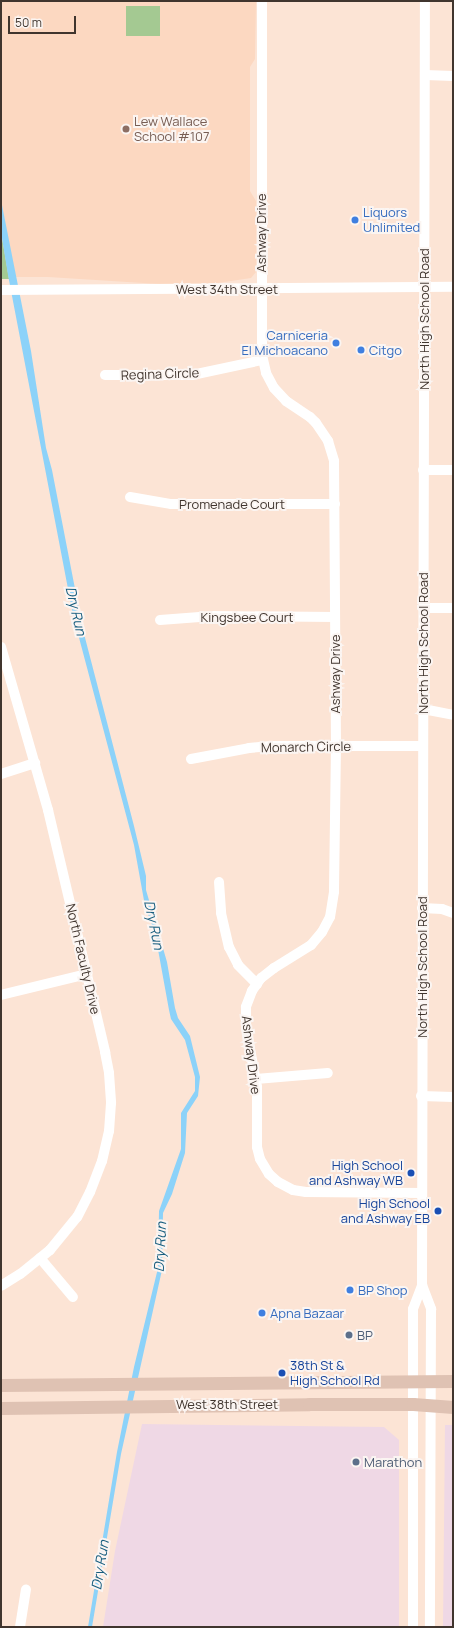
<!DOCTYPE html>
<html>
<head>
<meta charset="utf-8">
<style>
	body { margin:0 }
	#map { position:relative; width:454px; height:1628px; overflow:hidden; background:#fce4d5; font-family:Manrope,sans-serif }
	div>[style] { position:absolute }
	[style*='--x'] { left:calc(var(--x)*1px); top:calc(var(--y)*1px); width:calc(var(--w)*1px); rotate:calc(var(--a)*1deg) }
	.commercial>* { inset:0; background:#efd8e5 }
	.built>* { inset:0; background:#fcd8c1 }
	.green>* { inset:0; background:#a4c992; transform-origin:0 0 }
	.water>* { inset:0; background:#8cd2f9 }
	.minor>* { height:10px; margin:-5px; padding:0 5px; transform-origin:5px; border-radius:5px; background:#fff }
	.major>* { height:13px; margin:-6.5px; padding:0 6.5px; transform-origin:6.5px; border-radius:6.5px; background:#dfc2b3 }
	.dots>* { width:11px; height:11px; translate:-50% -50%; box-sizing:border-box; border:2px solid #fbf5f2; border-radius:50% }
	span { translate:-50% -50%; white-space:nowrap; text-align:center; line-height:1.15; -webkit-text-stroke:4px #fbf5f2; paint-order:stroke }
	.education-label { font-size:13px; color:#785e54 }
	.left { translate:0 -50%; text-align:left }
	.shop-label { font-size:13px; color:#366cbe }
	.right { translate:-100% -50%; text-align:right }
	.street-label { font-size:13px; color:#40352e }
	.transit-label { font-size:13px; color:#164399 }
	.service-label { font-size:13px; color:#4e5e75 }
	.water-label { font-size:14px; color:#185e7f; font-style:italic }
	.frame { position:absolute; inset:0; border:2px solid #40352e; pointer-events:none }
	.scale { position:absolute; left:8px; top:16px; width:68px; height:18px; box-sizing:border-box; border:2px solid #40352e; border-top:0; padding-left:5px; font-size:12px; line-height:14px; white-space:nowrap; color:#40352e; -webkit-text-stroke:3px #fbf5f2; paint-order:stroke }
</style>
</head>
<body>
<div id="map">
	<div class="commercial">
		<div style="clip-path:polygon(142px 1424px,384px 1427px,399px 1440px,399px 1627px,103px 1627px,115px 1551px)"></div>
		<div style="clip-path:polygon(445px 1425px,453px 1425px,453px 1627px,443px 1627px)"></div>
	</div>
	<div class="built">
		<div style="clip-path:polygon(1px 1px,256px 1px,255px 59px,250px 67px,250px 191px,256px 201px,256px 272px,251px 278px,211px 284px,159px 284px,48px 277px,15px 277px,1px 200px)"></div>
	</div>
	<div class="green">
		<div style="left:126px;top:6px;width:34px;height:30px"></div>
		<div style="clip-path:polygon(1px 232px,5px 255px,9px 279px,1px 279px)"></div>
	</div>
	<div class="water">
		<div style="clip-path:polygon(1px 200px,31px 351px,46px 448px,52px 470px,83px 630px,134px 826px,146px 876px,146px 890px,167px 962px,175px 1008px,178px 1018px,190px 1036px,200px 1077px,198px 1096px,187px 1113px,185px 1153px,172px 1194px,163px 1213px,162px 1270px,121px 1454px,92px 1627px,88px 1627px,117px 1452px,134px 1367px,158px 1268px,159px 1211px,181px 1149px,181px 1113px,195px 1091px,195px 1077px,185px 1040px,171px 1019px,169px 1010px,155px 933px,145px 906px,134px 845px,73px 615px,8px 275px,1px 232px)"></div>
	</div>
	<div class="minor">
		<div style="--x:262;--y:1;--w:354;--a:90"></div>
		<div style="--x:262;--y:355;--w:18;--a:77"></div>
		<div style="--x:266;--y:373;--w:17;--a:62"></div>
		<div style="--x:274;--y:388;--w:18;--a:47"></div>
		<div style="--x:286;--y:401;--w:29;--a:34"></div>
		<div style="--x:310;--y:417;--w:8;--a:45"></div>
		<div style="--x:316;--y:423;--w:22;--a:56"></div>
		<div style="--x:328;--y:441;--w:21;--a:73"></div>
		<div style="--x:334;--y:461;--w:285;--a:89.6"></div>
		<div style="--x:336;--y:746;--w:146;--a:90.8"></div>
		<div style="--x:334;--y:892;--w:25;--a:99"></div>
		<div style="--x:330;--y:917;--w:17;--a:118"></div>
		<div style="--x:322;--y:932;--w:17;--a:130"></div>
		<div style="--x:311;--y:945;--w:44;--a:148.1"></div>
		<div style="--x:274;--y:968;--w:16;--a:142"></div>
		<div style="--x:261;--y:978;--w:16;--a:125"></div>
		<div style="--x:252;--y:991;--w:17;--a:111"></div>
		<div style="--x:246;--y:1007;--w:20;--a:90"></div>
		<div style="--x:246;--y:1027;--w:61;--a:79.6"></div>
		<div style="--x:257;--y:1087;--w:60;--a:90"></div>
		<div style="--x:257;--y:1147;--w:12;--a:76"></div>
		<div style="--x:260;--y:1159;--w:17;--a:59"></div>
		<div style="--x:269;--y:1174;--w:12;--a:42"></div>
		<div style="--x:278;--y:1182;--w:17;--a:28"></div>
		<div style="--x:293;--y:1190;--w:13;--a:9"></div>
		<div style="--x:306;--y:1192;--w:116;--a:0.5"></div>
		<div style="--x:425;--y:75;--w:28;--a:2"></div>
		<div style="--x:1;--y:290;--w:452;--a:-0.4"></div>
		<div style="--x:105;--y:375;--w:87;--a:0"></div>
		<div style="--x:192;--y:375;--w:72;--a:-12.1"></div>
		<div style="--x:423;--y:470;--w:30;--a:0"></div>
		<div style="--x:130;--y:497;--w:42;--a:9.7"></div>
		<div style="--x:171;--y:504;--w:164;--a:0"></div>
		<div style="--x:423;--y:608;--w:30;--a:0"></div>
		<div style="--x:160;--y:620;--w:53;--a:-4.3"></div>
		<div style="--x:213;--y:616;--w:122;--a:0.5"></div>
		<div style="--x:1;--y:647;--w:170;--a:73.9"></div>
		<div style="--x:48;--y:810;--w:249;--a:76.7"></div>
		<div style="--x:105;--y:1052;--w:21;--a:79"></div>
		<div style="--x:109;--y:1073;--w:30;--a:86"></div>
		<div style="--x:111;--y:1103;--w:28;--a:94"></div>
		<div style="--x:109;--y:1131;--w:31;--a:103"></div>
		<div style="--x:102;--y:1161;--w:33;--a:111"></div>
		<div style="--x:90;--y:1192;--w:28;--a:117"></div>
		<div style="--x:77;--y:1217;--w:43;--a:129.3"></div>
		<div style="--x:50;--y:1250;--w:38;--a:141"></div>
		<div style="--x:20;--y:1274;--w:22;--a:148"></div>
		<div style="--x:423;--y:709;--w:31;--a:11"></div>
		<div style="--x:191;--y:759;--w:59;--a:-10.7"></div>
		<div style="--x:249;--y:748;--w:22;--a:-5"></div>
		<div style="--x:271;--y:746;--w:151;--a:0"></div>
		<div style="--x:1;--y:774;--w:36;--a:-18"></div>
		<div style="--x:219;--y:882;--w:31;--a:86"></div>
		<div style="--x:221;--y:913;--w:35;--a:77"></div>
		<div style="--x:229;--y:947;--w:20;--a:63"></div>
		<div style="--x:238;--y:965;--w:27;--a:45"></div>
		<div style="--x:422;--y:908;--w:20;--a:3"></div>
		<div style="--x:442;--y:909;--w:12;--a:20"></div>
		<div style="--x:1;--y:995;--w:89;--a:-13.7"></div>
		<div style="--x:256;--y:1079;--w:72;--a:-4.8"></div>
		<div style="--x:421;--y:1096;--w:32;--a:2"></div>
		<div style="--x:40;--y:1258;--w:51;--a:49.8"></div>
		<div style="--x:422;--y:1285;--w:26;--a:69"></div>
		<div style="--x:431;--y:1309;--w:318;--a:90.2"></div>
		<div style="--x:20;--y:1627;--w:38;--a:-81"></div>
		<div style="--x:413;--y:1627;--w:318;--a:-90"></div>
		<div style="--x:413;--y:1309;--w:26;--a:-69"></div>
		<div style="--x:422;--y:1285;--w:1284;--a:-89.87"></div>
	</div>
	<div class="major">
		<div style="--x:1;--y:1385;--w:452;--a:-0.5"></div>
		<div style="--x:1;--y:1408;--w:308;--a:-0.7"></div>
		<div style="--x:309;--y:1404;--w:104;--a:0"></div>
		<div style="--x:413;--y:1404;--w:40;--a:4.3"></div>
	</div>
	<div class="dots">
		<div style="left:126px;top:129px;background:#8d6e63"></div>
		<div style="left:355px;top:220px;background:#3f7fe0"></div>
		<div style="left:336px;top:343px;background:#3f7fe0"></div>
		<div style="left:361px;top:350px;background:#3f7fe0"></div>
		<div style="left:411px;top:1173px;background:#1a4fb4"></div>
		<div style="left:438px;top:1211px;background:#1a4fb4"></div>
		<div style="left:350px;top:1290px;background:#3f7fe0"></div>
		<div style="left:262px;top:1313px;background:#3f7fe0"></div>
		<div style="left:349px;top:1335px;background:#5c6f8a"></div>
		<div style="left:282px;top:1373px;background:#1a4fb4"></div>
		<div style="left:356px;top:1462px;background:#5c6f8a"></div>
	</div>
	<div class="education-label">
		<span class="left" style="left:134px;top:129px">Lew Wallace<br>School #107</span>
	</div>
	<div class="shop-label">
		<span class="left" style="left:363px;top:220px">Liquors<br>Unlimited</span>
		<span class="right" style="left:328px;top:343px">Carniceria<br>El Michoacano</span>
		<span class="left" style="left:369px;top:350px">Citgo</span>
		<span class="left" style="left:358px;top:1290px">BP Shop</span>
		<span class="left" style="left:270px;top:1313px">Apna Bazaar</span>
	</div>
	<div class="street-label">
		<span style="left:261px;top:233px;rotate:-90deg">Ashway Drive</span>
		<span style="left:227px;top:289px">West 34th Street</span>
		<span style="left:424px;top:319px;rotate:-90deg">North High School Road</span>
		<span style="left:160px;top:374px;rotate:-2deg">Regina Circle</span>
		<span style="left:232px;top:504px">Promenade Court</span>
		<span style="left:247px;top:617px">Kingsbee Court</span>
		<span style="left:423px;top:643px;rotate:-90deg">North High School Road</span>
		<span style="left:335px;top:674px;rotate:-90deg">Ashway Drive</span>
		<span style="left:306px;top:747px;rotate:-1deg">Monarch Circle</span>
		<span style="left:83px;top:959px;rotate:77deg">North Faculty Drive</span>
		<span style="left:422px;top:967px;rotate:-90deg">North High School Road</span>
		<span style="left:251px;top:1055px;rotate:83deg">Ashway Drive</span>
		<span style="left:227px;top:1404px">West 38th Street</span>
	</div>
	<div class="transit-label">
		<span class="right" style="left:403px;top:1173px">High School<br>and Ashway WB</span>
		<span class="right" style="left:430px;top:1211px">High School<br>and Ashway EB</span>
		<span class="left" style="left:290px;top:1373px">38th St &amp;<br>High School Rd</span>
	</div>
	<div class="service-label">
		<span class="left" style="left:357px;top:1335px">BP</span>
		<span class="left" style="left:364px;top:1462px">Marathon</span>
	</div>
	<div class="water-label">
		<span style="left:76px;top:611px;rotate:77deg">Dry Run</span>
		<span style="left:154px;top:925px;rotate:78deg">Dry Run</span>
		<span style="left:160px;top:1247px;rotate:-87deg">Dry Run</span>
		<span style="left:100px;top:1565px;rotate:-81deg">Dry Run</span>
	</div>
	<div class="frame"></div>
	<div class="scale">50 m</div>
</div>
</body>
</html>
